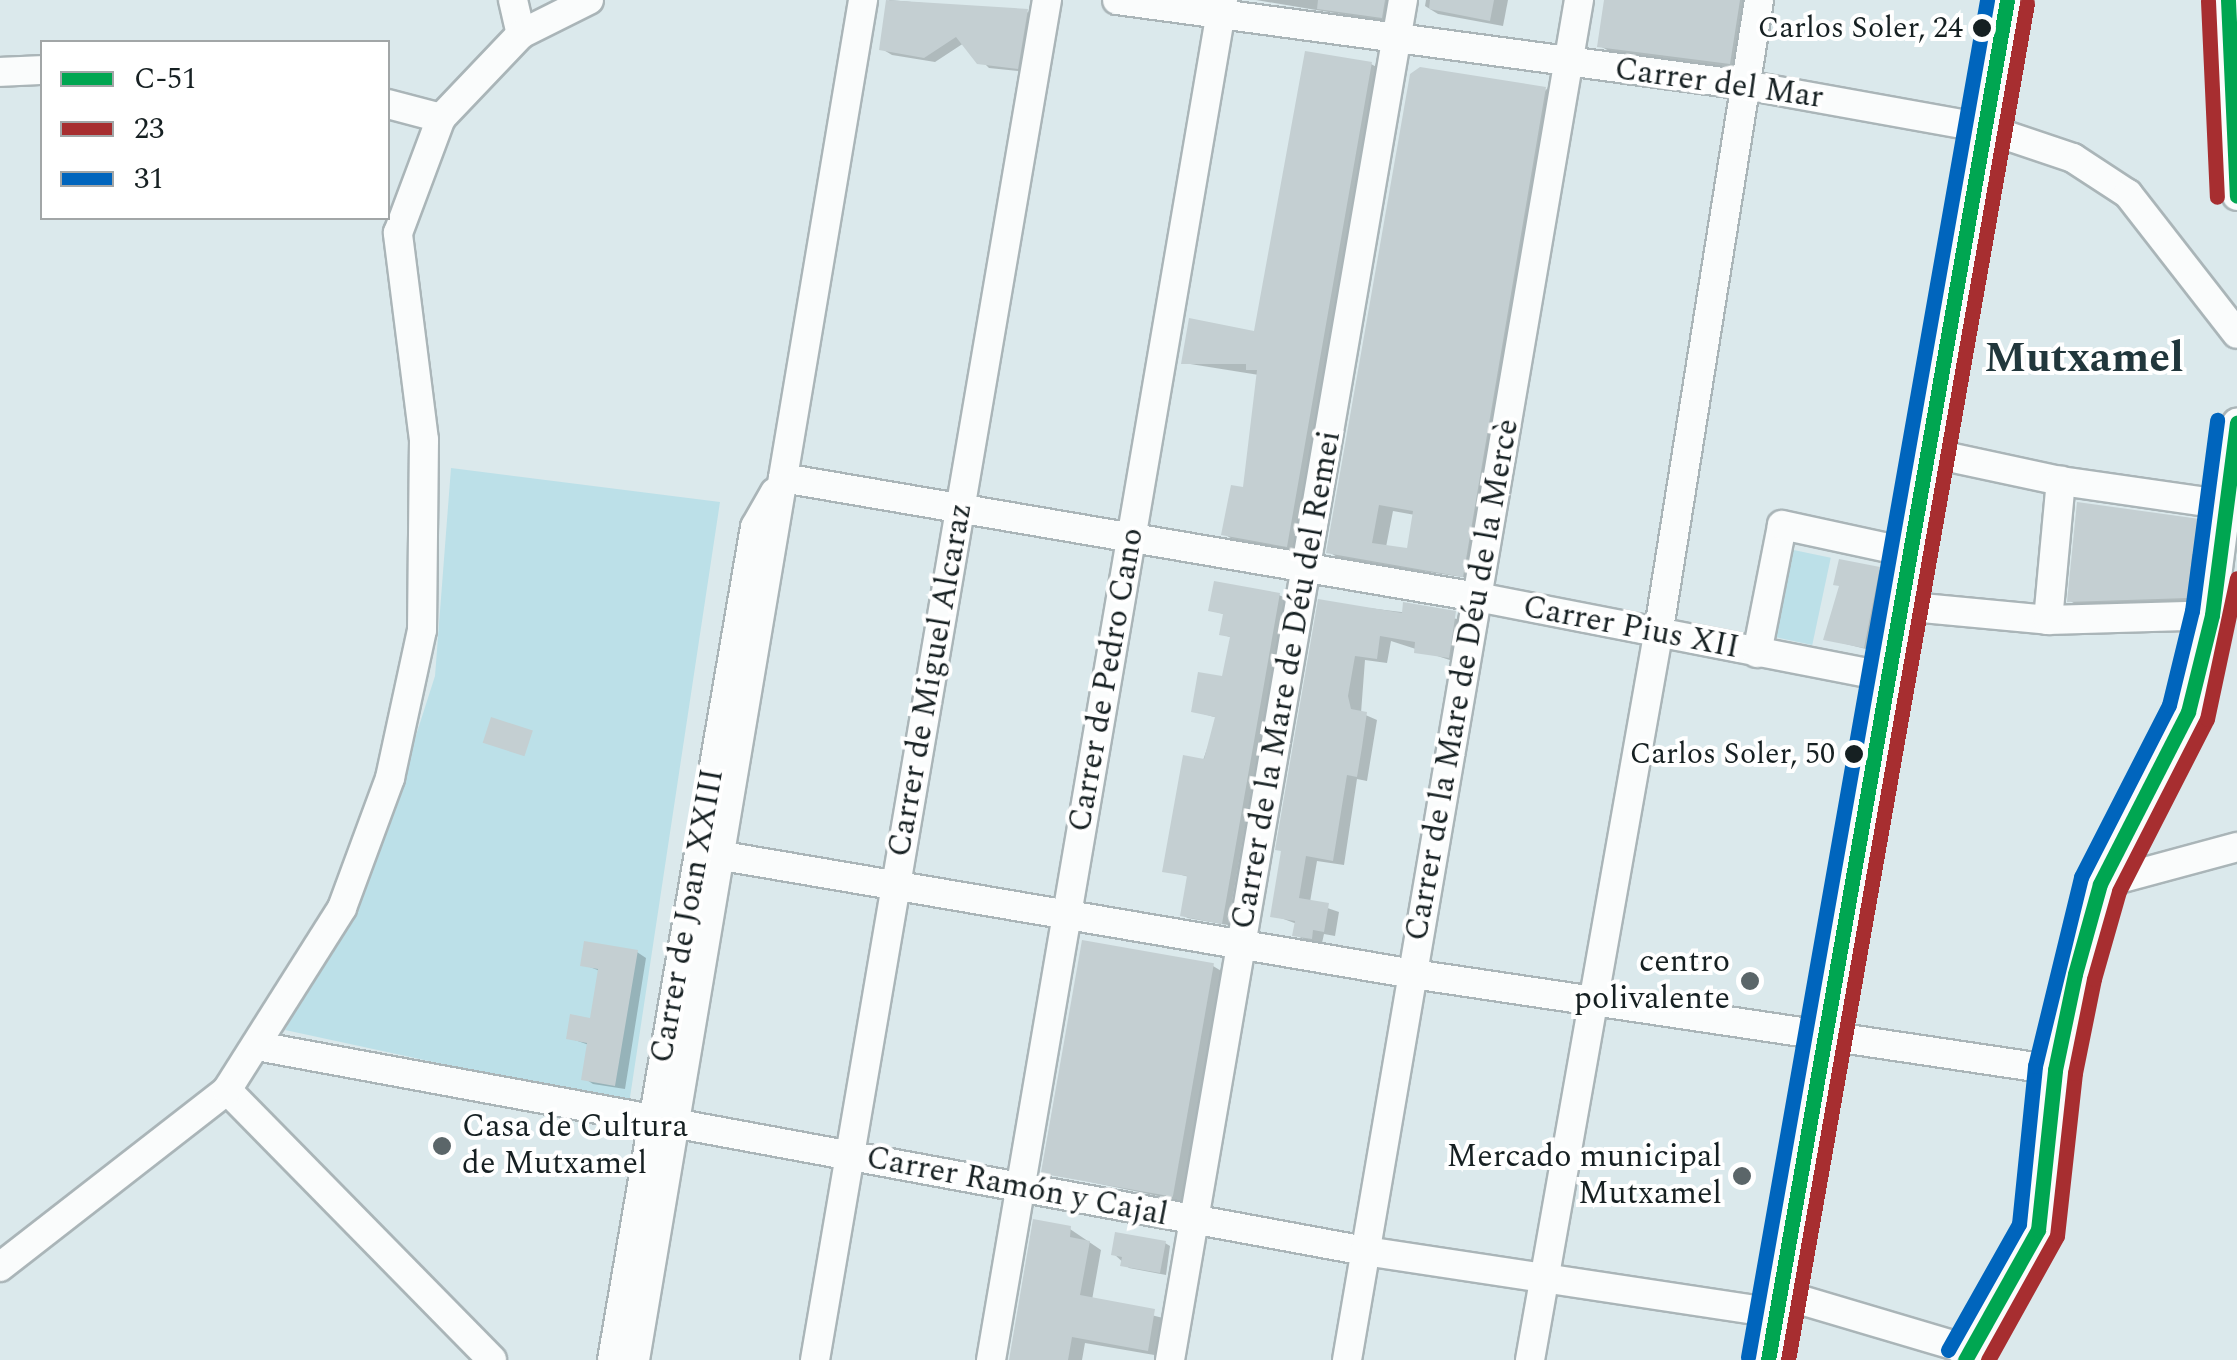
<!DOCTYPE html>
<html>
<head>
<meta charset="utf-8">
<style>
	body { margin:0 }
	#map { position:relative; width:2237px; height:1360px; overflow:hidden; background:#dbe9ec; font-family:Spectral,serif }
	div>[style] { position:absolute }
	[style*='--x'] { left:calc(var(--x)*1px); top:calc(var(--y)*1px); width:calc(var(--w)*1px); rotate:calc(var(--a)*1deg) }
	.green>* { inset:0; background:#bce0e8; transform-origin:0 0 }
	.shadow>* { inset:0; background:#0003 }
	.building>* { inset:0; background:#c4cfd2; transform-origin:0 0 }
	.roads { filter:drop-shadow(2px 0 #aab5b8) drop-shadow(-2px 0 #aab5b8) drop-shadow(0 2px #aab5b8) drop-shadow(0 -2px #aab5b8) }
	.minor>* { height:28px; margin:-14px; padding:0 14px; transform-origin:14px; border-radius:14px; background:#fafcfc }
	.bus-1>* { height:15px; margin:-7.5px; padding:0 7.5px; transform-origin:7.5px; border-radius:7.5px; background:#00a651 }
	.bus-2>* { height:15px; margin:-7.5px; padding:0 7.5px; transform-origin:7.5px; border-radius:7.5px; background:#a72e30 }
	.bus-3>* { height:15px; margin:-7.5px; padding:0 7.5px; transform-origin:7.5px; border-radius:7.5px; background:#0065bd }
	.dots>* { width:28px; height:28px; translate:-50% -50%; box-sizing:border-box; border:5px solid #fff; border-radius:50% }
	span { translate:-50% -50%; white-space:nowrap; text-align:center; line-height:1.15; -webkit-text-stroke:8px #fff; paint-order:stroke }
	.bus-label { font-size:30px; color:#162022 }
	.right { translate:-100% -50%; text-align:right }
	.street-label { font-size:32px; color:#162022 }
	.poi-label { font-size:32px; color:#162022 }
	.left { translate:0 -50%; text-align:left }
	.district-label { font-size:42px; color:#21373c; font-weight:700 }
	.legend { position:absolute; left:40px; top:40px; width:350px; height:180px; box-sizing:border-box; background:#fff; border:2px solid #a2a6a7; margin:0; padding:12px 18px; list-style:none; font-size:30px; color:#162022 }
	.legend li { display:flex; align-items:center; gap:20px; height:50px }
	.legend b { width:50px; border:2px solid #a2a6a7 }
</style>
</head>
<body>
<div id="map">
	<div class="green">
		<div style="clip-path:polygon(451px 468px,720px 502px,629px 1104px,285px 1030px,344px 925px,387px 826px,435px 676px)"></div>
		<div style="left:1775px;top:546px;width:57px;height:89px;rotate:12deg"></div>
	</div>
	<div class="shadow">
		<div style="clip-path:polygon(889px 0,1027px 12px,1036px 17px,1027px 72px,989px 68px,964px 43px,935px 62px,892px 55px,882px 49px)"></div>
		<div style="clip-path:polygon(1256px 0,1397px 0,1394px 23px)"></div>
		<div style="clip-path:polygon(1426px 0,1508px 0,1503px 26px,1438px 14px,1425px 6px)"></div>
		<div style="clip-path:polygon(1607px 0,1751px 0,1740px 70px,1611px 52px,1600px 46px)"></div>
		<div style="clip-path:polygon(1371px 64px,1382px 70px,1298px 551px,1234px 540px,1224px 534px,1245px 490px,1259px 375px,1184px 363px,1256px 334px)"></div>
		<div style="clip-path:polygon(evenodd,1546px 89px,1559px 97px,1477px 579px,1342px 560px,1329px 552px,1546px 89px,1393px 511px,1415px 515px,1409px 550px,1386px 547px,1393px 511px)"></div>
		<div style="clip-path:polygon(2206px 522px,2219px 530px,2215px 561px,2205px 560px,2201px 604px,2083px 608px,2070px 601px)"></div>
		<div style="clip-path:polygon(1879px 570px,1885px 573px,1870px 650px,1826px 639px)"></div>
		<div style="clip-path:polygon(1279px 595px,1285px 598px,1228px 925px,1188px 918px,1182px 915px,1189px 877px,1164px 870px,1218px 718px,1193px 711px,1224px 679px,1232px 638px,1222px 634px,1226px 615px,1211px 610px)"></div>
		<div style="clip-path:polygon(1320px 602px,1466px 620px,1459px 663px,1391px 641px,1387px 663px,1365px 660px,1361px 713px,1377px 720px,1367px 781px,1357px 779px,1344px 865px,1317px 861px,1310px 902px,1339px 912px,1335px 936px,1324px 934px,1322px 943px,1306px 941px,1295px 934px,1297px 924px,1273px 915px)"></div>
		<div style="clip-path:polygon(637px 952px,646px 958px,625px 1089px,593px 1084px,584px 1078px,589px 1045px,569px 1038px,592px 1021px,600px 971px,582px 964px)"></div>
		<div style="clip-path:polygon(1213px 966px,1223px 972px,1182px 1201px,1043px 1172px)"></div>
		<div style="clip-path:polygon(1070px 1229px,1101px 1250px,1092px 1300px,1167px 1319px,1160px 1356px,1085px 1343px,1082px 1360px,1011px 1360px)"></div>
		<div style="clip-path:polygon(1165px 1243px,1170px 1246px,1166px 1275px,1129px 1268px,1114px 1254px)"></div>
	</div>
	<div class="building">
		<div style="clip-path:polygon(886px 0,1028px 9px,1018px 69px,977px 64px,956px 37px,924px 58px,879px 50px)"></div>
		<div style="clip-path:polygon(1318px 0,1385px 0,1382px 18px,1317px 9px)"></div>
		<div style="clip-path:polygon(1430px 0,1494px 0,1490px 21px,1429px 9px)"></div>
		<div style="clip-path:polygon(1604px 0,1740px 0,1730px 64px,1597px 47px)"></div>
		<div style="clip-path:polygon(1305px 51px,1372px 62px,1287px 547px,1221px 535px,1231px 485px,1243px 487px,1257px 370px,1246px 370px,1246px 364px,1181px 364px,1189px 318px,1254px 331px)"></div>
		<div style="clip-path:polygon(evenodd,1420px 67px,1546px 87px,1463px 577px,1326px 553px,1410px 74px,1420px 67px,1379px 505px,1413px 511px,1407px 548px,1372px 543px,1379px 505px)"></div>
		<div style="clip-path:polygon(2077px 502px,2207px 520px,2202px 555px,2192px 554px,2188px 598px,2067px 602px)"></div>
		<div style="clip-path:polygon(1839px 559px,1880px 567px,1864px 648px,1823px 640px,1839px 586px,1833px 585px)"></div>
		<div style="clip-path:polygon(1214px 581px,1280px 593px,1222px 924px,1180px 916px,1187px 876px,1162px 872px,1183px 755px,1204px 759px,1215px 717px,1191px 712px,1198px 672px,1222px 676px,1230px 637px,1219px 635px,1223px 614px,1208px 611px)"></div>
		<div style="clip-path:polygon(1318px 599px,1402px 613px,1403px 602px,1456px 611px,1449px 658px,1414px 653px,1415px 642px,1380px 636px,1377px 659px,1355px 656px,1348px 696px,1351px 709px,1367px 712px,1362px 747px,1357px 777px,1347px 775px,1333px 861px,1306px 856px,1299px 898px,1329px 903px,1324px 932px,1313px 930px,1312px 939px,1292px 936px,1295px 921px,1270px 917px,1281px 851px,1275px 850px)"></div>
		<div style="left:491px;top:717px;width:44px;height:27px;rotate:18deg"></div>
		<div style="left:1082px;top:940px;width:134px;height:237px;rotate:10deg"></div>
		<div style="clip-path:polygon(584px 941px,638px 950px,615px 1086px,581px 1080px,587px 1043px,566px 1039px,570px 1014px,590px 1018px,598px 969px,580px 966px)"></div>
		<div style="clip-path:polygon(1033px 1219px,1071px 1226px,1070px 1237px,1090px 1241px,1080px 1295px,1155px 1309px,1148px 1351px,1072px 1337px,1068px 1360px,1009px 1360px)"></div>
		<div style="clip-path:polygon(1115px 1232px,1166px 1241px,1160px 1273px,1120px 1266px,1122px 1257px,1111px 1255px)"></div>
	</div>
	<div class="roads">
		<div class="minor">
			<div style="--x:513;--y:0;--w:35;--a:77"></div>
			<div style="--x:1117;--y:0;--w:634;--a:7.71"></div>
			<div style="--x:1745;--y:85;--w:243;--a:10.2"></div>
			<div style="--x:1984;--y:128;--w:94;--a:18.6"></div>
			<div style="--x:2073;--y:158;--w:66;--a:33.2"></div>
			<div style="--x:2128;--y:194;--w:177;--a:52.1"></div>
			<div style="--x:2228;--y:0;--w:196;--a:87.4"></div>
			<div style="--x:0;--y:72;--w:42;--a:-2.7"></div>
			<div style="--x:388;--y:104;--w:55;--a:14.8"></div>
			<div style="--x:1930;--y:453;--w:134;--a:12.1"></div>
			<div style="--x:2061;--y:481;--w:169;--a:8.2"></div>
			<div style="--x:783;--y:478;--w:704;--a:9.73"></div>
			<div style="--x:1477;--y:597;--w:418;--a:11"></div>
			<div style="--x:1901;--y:606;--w:148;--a:5.4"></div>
			<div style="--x:2048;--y:620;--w:164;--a:-1.7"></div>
			<div style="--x:2048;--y:620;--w:140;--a:-84.7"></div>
			<div style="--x:1757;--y:653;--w:130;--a:-78.9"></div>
			<div style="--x:1782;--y:525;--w:132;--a:12.2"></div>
			<div style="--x:723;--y:856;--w:700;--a:9.7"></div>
			<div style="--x:1413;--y:974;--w:649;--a:8.5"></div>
			<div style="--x:2100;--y:884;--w:142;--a:-15.1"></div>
			<div style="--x:257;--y:1046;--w:1127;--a:10.48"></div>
			<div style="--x:1365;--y:1251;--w:420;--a:8.6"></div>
			<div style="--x:227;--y:1090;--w:378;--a:45.5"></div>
			<div style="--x:0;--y:1267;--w:288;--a:-37.9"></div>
			<div style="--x:227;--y:1090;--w:215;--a:-57.7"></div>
			<div style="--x:342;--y:908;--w:139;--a:-69.7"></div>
			<div style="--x:390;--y:778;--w:151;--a:-77.8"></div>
			<div style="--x:422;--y:630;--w:190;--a:-89.4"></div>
			<div style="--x:424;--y:440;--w:209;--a:-97.2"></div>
			<div style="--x:398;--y:233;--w:123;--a:-69.5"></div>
			<div style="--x:441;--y:118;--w:116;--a:-46.4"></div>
			<div style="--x:521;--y:34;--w:76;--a:-26.6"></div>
			<div style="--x:1784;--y:1295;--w:194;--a:16.5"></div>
			<div style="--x:612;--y:1360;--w:845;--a:-80.26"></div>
			<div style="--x:755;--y:527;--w:40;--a:-60.3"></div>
			<div style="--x:635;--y:1360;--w:1379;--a:-80.48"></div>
			<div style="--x:815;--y:1360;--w:1380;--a:-80.32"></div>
			<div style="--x:991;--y:1360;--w:1380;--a:-80.32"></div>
			<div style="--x:1170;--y:1360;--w:1380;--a:-80.28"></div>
			<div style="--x:1347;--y:1360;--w:1380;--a:-80.32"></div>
			<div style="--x:1530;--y:1360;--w:736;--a:-79.99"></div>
			<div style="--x:1658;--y:635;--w:643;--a:-80.96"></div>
			<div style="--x:1768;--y:1360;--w:1381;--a:-80.03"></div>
			<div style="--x:1965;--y:1360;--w:149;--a:-60.7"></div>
			<div style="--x:2038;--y:1230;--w:161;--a:-83.9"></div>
			<div style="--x:2055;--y:1070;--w:98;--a:-78.2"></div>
			<div style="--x:2075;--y:974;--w:93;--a:-74.5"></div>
			<div style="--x:2100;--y:884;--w:193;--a:-62.9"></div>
			<div style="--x:2188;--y:712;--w:100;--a:-76.1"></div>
			<div style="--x:2212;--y:615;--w:194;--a:-82.6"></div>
		</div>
	</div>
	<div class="bus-1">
		<div style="--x:2228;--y:0;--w:196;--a:87.4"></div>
		<div style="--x:1768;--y:1360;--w:1381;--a:-80.03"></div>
		<div style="--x:1965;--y:1360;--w:149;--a:-60.7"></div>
		<div style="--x:2038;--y:1230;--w:161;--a:-83.9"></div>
		<div style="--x:2055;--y:1070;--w:98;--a:-78.2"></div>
		<div style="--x:2075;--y:974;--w:93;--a:-74.5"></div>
		<div style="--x:2100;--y:884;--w:193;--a:-62.9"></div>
		<div style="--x:2188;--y:712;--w:100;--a:-76.1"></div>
		<div style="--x:2212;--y:615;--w:194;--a:-82.6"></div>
	</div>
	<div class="bus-2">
		<div style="--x:2208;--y:1;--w:196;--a:87.4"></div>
		<div style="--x:1788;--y:1360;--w:1378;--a:-80.01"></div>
		<div style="--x:1988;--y:1360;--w:142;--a:-60.9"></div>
		<div style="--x:2057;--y:1236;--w:164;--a:-83.7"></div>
		<div style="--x:2075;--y:1073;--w:96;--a:-78.6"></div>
		<div style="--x:2094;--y:979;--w:91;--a:-74.1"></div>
		<div style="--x:2119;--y:891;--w:193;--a:-62.9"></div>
		<div style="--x:2207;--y:719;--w:144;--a:-78"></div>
	</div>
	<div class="bus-3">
		<div style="--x:1948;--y:1350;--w:145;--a:-60.6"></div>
		<div style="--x:2019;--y:1224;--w:159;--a:-84.2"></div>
		<div style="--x:2035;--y:1066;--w:195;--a:-76.3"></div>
		<div style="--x:2081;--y:877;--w:193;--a:-62.9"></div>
		<div style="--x:2169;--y:705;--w:97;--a:-76.3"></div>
		<div style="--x:2192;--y:611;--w:193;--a:-82.5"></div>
		<div style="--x:1748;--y:1357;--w:1378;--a:-80.01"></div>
	</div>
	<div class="dots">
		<div style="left:1982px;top:28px;background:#162022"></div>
		<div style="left:1854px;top:754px;background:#162022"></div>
		<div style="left:1750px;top:981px;background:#5b6669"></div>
		<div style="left:442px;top:1146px;background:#5b6669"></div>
		<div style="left:1742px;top:1176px;background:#5b6669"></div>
	</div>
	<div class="bus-label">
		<span class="right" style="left:1963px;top:28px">Carlos Soler, 24</span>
		<span class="right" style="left:1835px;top:754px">Carlos Soler, 50</span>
	</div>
	<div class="street-label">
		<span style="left:1719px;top:84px;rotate:8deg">Carrer del Mar</span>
		<span style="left:1631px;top:628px;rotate:11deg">Carrer Pius XII</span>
		<span style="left:931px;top:680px;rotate:-80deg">Carrer de Miguel Alcaraz</span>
		<span style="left:1107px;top:680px;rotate:-80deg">Carrer de Pedro Cano</span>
		<span style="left:1287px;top:680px;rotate:-80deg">Carrer de la Mare de Déu del Remei</span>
		<span style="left:1463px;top:680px;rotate:-80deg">Carrer de la Mare de Déu de la Mercè</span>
		<span style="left:688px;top:916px;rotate:-80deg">Carrer de Joan XXIII</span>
		<span style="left:1017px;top:1187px;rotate:11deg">Carrer Ramón y Cajal</span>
	</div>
	<div class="poi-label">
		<span class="right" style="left:1730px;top:981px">centro<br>polivalente</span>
		<span class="left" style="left:462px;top:1146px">Casa de Cultura<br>de Mutxamel</span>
		<span class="right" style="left:1722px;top:1176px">Mercado municipal<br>Mutxamel</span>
	</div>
	<div class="district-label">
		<span style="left:2084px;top:359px">Mutxamel</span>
	</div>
	<ul class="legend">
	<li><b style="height:12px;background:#00a651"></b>C-51</li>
	<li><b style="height:12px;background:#a72e30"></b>23</li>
	<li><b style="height:12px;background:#0065bd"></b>31</li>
	</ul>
</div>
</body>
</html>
